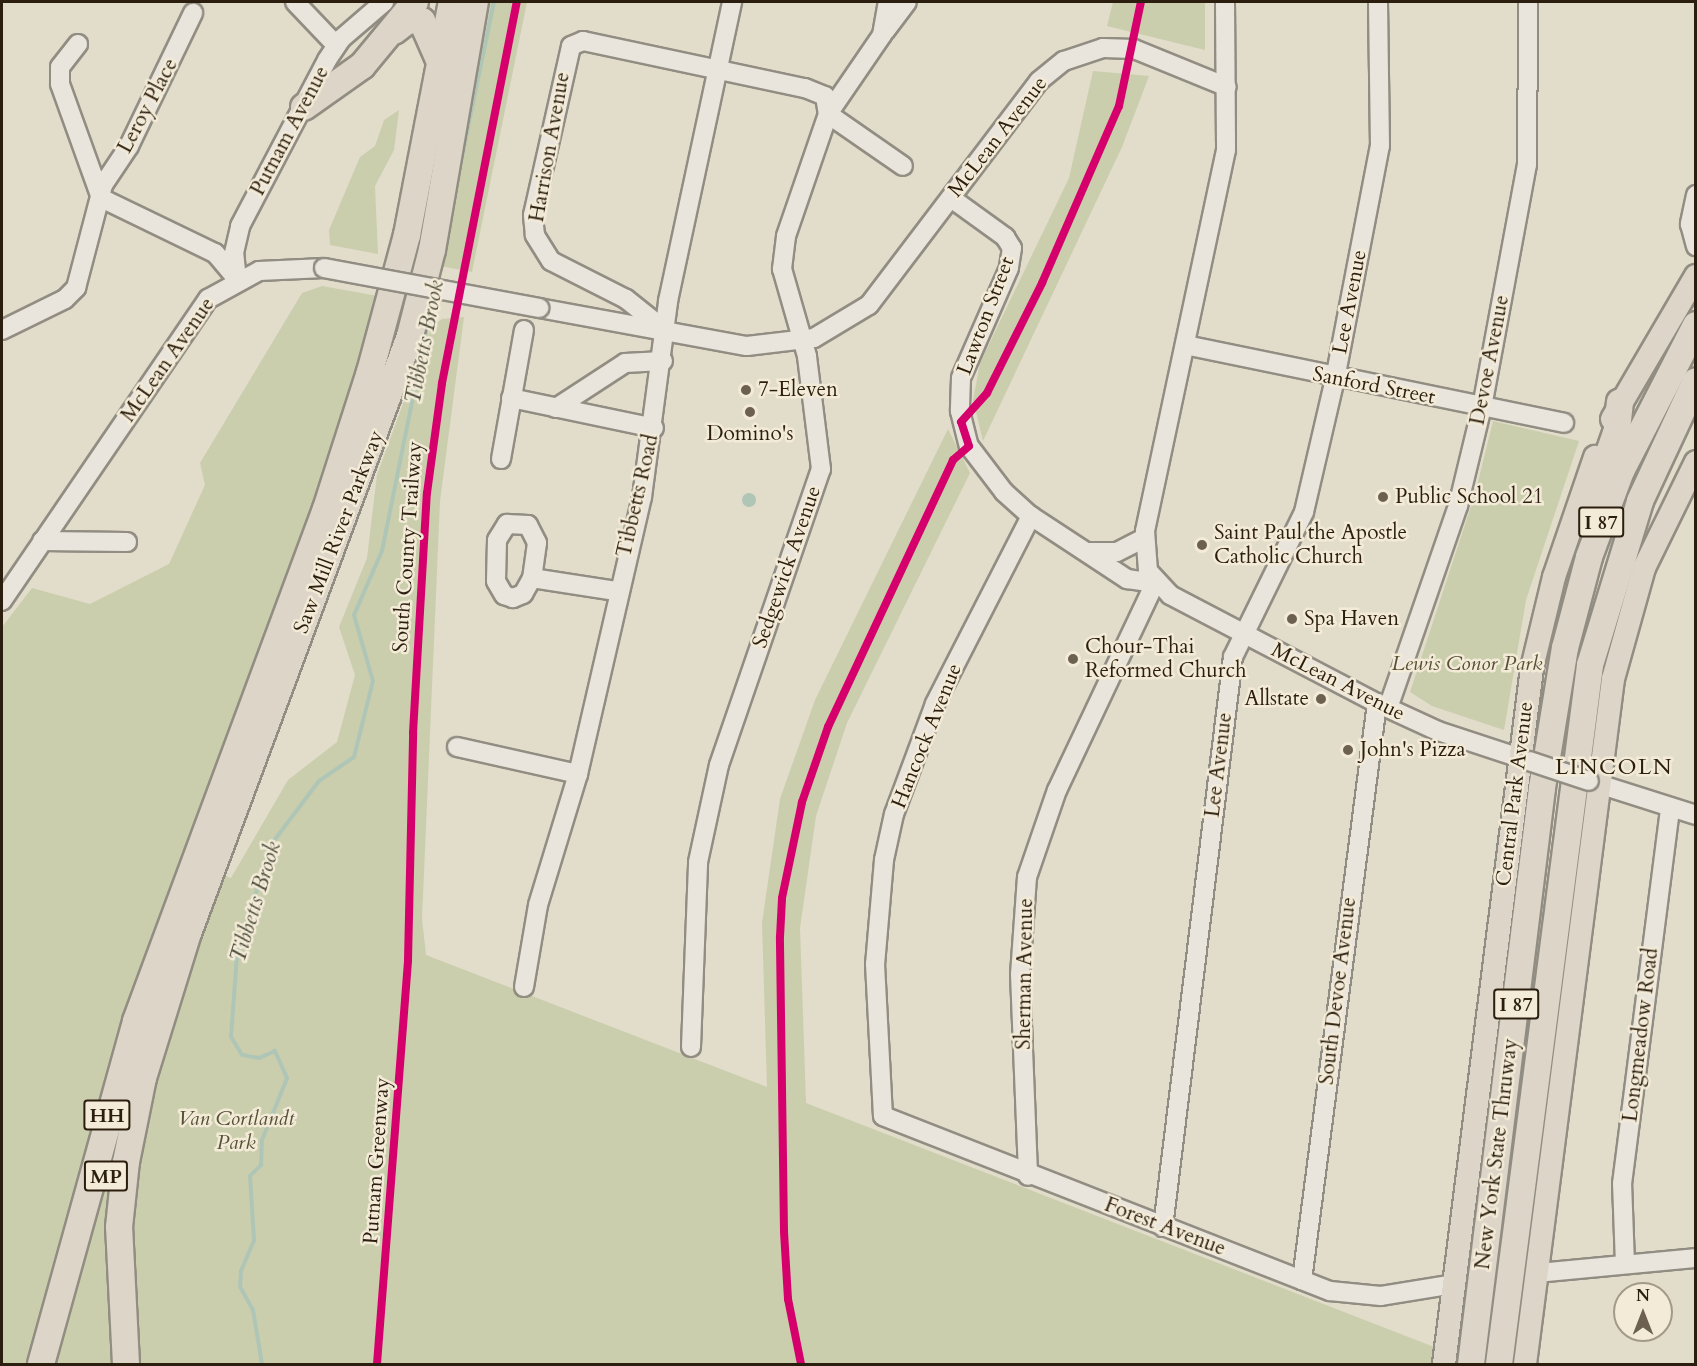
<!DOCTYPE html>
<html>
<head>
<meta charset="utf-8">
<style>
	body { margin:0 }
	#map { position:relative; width:1697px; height:1366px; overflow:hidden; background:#e2dccb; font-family:Cardo,serif }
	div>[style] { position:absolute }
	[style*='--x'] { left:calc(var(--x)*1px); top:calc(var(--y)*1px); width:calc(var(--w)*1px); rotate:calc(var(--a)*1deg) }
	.green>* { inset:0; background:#cacead }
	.water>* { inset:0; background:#afc6b7 }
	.round { border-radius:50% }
	.stream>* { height:4px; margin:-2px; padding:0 2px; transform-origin:2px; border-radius:2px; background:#afc6b7 }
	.roads { filter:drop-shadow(2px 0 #928d82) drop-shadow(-2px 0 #928d82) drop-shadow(0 2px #928d82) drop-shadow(0 -2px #928d82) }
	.minor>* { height:18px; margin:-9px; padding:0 9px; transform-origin:9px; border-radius:9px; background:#e9e5dd }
	.major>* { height:22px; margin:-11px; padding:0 11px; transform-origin:11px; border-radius:11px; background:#dcd5c8 }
	.highway>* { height:26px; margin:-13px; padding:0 13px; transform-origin:13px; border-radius:13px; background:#dcd5c8 }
	.bridges { filter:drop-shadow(2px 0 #928d82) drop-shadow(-2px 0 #928d82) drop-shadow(0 2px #928d82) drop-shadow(0 -2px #928d82) }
	.minor-bridge>* { height:18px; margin:-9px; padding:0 9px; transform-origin:9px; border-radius:9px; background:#e9e5dd }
	.cycleway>* { height:8px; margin:-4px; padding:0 4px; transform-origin:4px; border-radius:4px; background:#d6006c }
	.dots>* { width:16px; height:16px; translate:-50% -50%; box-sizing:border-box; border:3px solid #f3ebd7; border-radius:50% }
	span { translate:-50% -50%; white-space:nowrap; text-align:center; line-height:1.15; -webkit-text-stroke:5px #f3ebd7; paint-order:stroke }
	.shield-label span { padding:2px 4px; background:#f3ebd7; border:2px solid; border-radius:4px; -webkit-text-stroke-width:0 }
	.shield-label { font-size:20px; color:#2c1e0e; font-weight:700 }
	.street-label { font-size:21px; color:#2c1e0e }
	.poi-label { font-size:21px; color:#2c1e0e }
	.left { translate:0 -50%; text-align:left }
	.right { translate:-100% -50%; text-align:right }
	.park-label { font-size:21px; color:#555036; font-style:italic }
	.water-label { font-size:22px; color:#4d4e3e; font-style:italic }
	.neighbourhood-label { font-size:22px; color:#2c1e0e; letter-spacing:1.5px }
	.frame { position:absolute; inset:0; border:3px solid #2c1e0e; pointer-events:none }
	.north { position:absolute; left:1613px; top:1282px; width:60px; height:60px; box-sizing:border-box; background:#f3ebd7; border:2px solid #a39987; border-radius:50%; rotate:0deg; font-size:16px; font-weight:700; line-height:24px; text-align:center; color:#2c1e0e }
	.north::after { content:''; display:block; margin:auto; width:21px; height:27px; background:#6c6050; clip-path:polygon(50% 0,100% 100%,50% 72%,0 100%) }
</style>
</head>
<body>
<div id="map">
	<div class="green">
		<div style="clip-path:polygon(487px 2px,527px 2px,472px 272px,440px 266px)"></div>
		<div style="clip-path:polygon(1113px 2px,1205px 2px,1205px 50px,1107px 26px)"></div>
		<div style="clip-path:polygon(1093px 71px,1149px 76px,1122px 147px,983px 441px,973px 400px,980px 363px,1069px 178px)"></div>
		<div style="clip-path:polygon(399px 110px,394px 150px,375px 186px,378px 254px,330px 245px,329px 230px,360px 157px,375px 146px,384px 120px)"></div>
		<div style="clip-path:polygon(322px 286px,378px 296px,338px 445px,182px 860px,231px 878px,288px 780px,337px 742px,355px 675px,339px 627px,367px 558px,377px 475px,431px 327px,442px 319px,464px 317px,440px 501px,422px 919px,426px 955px,767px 1087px,762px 923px,780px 799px,815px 700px,948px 429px,970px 473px,847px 723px,816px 816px,800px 928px,806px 1103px,1478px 1364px,2px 1364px,2px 627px,32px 588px,90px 604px,169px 564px,205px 485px,200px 463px,302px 293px)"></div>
		<div style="clip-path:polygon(1493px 421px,1579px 441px,1526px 600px,1504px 730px,1432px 706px,1410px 692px,1475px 494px)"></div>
	</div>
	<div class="water">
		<div class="round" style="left:742px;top:493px;width:14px;height:14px"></div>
	</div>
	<div class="stream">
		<div style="--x:455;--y:190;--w:192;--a:-78.3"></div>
		<div style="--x:262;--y:1364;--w:55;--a:-99.5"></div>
		<div style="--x:253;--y:1310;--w:26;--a:-119"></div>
		<div style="--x:240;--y:1287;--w:16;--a:-86"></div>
		<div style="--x:241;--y:1271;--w:34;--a:-67"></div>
		<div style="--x:254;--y:1240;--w:64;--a:-93.6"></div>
		<div style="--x:250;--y:1176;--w:16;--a:-45"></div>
		<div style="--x:261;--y:1165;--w:25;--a:-88"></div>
		<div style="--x:262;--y:1140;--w:67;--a:-68"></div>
		<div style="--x:287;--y:1078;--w:30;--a:-114"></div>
		<div style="--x:275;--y:1051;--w:17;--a:156"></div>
		<div style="--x:259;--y:1058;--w:17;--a:-170"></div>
		<div style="--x:242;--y:1055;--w:21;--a:-121"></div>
		<div style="--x:231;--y:1037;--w:81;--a:-85.8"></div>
		<div style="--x:237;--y:956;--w:115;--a:-73.3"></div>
		<div style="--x:270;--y:846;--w:81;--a:-53"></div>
		<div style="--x:319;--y:781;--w:42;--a:-34.4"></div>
		<div style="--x:354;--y:757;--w:78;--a:-76"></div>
		<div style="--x:373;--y:681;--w:69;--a:-106.1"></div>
		<div style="--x:354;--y:615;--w:70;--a:-66.4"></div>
		<div style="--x:382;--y:551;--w:262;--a:-78.6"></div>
	</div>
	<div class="roads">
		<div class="minor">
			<div style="--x:295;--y:2;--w:59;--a:46.4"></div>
			<div style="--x:1225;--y:2;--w:148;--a:89.6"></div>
			<div style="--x:1226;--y:150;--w:390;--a:102"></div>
			<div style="--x:1145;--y:531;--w:40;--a:85.7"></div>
			<div style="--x:1148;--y:571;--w:33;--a:47"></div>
			<div style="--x:1170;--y:595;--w:233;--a:27.6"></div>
			<div style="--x:1377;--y:703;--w:67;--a:24.7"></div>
			<div style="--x:1438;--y:731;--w:96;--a:18.2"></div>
			<div style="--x:885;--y:31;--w:36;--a:-53"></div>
			<div style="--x:78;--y:44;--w:29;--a:128"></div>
			<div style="--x:60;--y:67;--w:17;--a:90"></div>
			<div style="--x:60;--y:84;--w:121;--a:70.2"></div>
			<div style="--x:828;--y:114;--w:91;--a:34.7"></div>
			<div style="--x:1696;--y:195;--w:30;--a:102"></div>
			<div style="--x:1690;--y:224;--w:23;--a:75"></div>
			<div style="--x:101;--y:198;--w:127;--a:25.8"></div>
			<div style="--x:215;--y:253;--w:33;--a:50"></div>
			<div style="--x:951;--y:198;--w:67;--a:35.8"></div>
			<div style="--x:1005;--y:237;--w:13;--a:58"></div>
			<div style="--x:1012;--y:248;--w:20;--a:99"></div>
			<div style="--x:1009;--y:268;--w:120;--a:113.6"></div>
			<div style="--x:961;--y:378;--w:33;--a:92"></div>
			<div style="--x:960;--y:411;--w:36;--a:76"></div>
			<div style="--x:969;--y:446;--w:58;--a:52.7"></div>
			<div style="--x:1004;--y:492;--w:36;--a:42"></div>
			<div style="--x:1031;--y:516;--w:115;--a:33.3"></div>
			<div style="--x:1127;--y:579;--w:28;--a:8"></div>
			<div style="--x:1155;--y:583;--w:229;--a:115.3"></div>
			<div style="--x:1057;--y:790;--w:92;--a:109"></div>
			<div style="--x:1027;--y:877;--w:97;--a:94.1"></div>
			<div style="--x:1020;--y:974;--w:202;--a:87.7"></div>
			<div style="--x:237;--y:280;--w:27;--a:-96"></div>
			<div style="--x:234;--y:253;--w:28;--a:-77"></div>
			<div style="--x:240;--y:226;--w:187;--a:-62.3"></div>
			<div style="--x:327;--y:60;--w:25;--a:-56"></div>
			<div style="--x:341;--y:39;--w:57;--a:-40.7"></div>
			<div style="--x:539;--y:308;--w:211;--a:10.4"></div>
			<div style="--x:747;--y:346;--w:67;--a:-6.8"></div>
			<div style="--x:814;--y:338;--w:64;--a:-31"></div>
			<div style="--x:869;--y:305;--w:281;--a:-52.8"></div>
			<div style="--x:1039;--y:81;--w:32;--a:-39"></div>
			<div style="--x:1064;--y:61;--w:41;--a:-18.4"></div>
			<div style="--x:1103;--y:48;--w:31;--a:2"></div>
			<div style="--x:1134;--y:49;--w:100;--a:22.2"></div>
			<div style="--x:2;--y:330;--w:70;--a:-26.2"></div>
			<div style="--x:65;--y:299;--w:16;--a:-45"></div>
			<div style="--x:76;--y:288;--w:106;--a:-75.3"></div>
			<div style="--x:103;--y:185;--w:47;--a:-56.3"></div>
			<div style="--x:129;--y:146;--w:148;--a:-64.3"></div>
			<div style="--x:665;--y:330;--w:50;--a:-141.5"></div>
			<div style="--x:626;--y:299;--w:84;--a:-153.1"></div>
			<div style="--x:551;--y:261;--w:31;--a:-122"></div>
			<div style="--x:535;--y:235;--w:20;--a:-96"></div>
			<div style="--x:533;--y:215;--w:173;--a:-77.3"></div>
			<div style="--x:571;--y:46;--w:13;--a:-23"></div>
			<div style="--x:583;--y:41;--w:227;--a:12"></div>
			<div style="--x:805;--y:88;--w:22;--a:22"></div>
			<div style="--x:825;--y:96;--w:18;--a:81"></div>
			<div style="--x:1185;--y:345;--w:387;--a:11.6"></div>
			<div style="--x:511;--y:398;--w:146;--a:11.8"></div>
			<div style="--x:556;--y:408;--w:82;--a:-33.1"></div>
			<div style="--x:625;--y:363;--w:38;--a:-3"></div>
			<div style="--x:501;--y:459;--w:131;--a:-79.9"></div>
			<div style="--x:1031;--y:516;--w:211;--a:117.1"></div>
			<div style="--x:935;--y:704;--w:117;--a:110.4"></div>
			<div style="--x:894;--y:814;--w:47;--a:102.3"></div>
			<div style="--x:884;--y:860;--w:104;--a:94.9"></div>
			<div style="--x:875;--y:964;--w:152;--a:87"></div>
			<div style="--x:883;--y:1116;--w:480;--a:21.4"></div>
			<div style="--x:1330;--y:1291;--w:51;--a:5.6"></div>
			<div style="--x:1381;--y:1296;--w:74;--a:-9.3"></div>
			<div style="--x:507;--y:524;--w:21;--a:3"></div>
			<div style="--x:528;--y:525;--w:20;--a:63"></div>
			<div style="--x:537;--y:543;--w:35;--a:98"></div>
			<div style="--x:532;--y:578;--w:18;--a:119"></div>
			<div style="--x:523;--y:594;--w:11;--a:158"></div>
			<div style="--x:513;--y:598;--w:9;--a:-162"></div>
			<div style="--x:504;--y:595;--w:16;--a:-120"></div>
			<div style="--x:496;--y:581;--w:41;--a:-88.6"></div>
			<div style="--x:497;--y:540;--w:19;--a:-58"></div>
			<div style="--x:42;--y:541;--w:85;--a:0.7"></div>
			<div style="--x:1087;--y:552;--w:30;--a:0"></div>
			<div style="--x:1117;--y:552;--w:30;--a:-27"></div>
			<div style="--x:532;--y:578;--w:85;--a:8.8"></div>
			<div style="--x:2;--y:601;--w:366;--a:-55.7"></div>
			<div style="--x:208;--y:299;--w:58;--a:-28.8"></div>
			<div style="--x:259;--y:271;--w:65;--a:-2.6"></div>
			<div style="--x:1388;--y:708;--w:214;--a:-70.9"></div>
			<div style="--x:1458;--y:506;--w:102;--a:-76.4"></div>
			<div style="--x:1482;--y:407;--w:246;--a:-79.5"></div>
			<div style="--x:1527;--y:165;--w:163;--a:-89.6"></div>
			<div style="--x:457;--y:747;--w:124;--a:12.6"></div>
			<div style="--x:1589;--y:781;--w:112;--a:17.6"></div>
			<div style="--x:524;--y:987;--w:83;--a:-80.3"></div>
			<div style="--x:538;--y:905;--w:137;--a:-73"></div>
			<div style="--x:578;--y:774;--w:284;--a:-77"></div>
			<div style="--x:642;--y:497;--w:198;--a:-82.4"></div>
			<div style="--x:668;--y:301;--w:306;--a:-77.9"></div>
			<div style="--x:691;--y:1047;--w:185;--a:-87.8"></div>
			<div style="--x:698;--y:862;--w:99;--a:-77.8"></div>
			<div style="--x:719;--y:765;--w:313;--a:-71"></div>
			<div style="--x:821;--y:469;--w:114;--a:-97.1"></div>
			<div style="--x:807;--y:356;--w:91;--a:-106"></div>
			<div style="--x:782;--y:269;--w:33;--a:-83"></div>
			<div style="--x:786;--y:236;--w:129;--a:-71"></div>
			<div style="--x:828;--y:114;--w:96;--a:-55.6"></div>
			<div style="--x:882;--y:35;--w:34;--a:-80"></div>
			<div style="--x:1163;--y:1227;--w:574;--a:-83"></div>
			<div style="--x:1233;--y:657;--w:161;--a:-63.9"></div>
			<div style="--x:1304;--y:512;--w:137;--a:-76.9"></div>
			<div style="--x:1335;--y:379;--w:237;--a:-79.1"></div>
			<div style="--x:1380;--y:146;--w:144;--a:-90.8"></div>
			<div style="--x:1625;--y:1264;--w:80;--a:-92.1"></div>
			<div style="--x:1622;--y:1184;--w:380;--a:-82.7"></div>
			<div style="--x:1537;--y:1273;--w:160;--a:-5.4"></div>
			<div style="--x:1302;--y:1280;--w:582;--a:-82.59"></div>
		</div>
		<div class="major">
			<div style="--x:1612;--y:419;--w:166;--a:-59.6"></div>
			<div style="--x:1444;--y:1364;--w:702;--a:-82.79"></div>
			<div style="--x:1532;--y:668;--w:94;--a:-76.4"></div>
			<div style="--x:1554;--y:577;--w:127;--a:-71.1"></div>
			<div style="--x:1525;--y:1364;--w:691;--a:-82.68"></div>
			<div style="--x:1613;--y:679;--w:115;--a:-74.4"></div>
			<div style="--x:1644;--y:568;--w:118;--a:-63.9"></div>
		</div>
		<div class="highway">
			<div style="--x:394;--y:31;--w:18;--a:-38"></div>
			<div style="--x:408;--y:20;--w:14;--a:4"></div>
			<div style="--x:422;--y:21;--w:45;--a:66.3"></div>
			<div style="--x:304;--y:107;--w:71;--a:-35.3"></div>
			<div style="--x:362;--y:66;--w:83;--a:-50.4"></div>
			<div style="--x:1594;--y:496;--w:70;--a:-70.8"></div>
			<div style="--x:1617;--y:430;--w:28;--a:-84"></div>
			<div style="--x:41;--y:1364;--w:356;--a:-74.5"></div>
			<div style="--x:136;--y:1021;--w:546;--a:-69.64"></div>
			<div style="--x:326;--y:509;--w:144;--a:-72.2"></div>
			<div style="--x:370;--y:372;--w:142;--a:-74.9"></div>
			<div style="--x:407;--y:235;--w:237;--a:-79.1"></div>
			<div style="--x:126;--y:1364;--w:137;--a:-92.9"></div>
			<div style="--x:119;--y:1227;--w:65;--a:-83.9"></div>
			<div style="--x:126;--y:1162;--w:86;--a:-78.6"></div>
			<div style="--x:143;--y:1078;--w:152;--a:-72.8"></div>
			<div style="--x:188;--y:933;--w:637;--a:-69.6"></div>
			<div style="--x:410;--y:336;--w:89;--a:-75.7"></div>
			<div style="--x:432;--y:250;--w:252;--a:-80.2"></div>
			<div style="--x:1471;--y:1364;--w:580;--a:-82.97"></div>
			<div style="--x:1542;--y:788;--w:142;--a:-80.7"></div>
			<div style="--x:1565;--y:648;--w:94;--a:-75.2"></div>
			<div style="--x:1589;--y:557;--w:92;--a:-69.6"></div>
			<div style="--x:1621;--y:471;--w:164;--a:-62.8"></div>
			<div style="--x:1499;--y:1364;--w:705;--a:-82.58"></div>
			<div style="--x:1590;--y:665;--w:171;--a:-73"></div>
			<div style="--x:1640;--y:501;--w:132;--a:-65"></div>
		</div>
	</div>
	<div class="bridges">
		<div class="minor-bridge">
			<div style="--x:324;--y:268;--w:219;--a:10.5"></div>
			<div style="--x:1529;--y:761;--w:63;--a:18.4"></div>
		</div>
	</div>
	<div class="cycleway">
		<div style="--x:377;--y:1364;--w:405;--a:-85.6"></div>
		<div style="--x:408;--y:960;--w:227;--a:-88.7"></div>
		<div style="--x:413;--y:733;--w:240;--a:-86.7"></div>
		<div style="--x:427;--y:493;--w:111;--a:-82.2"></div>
		<div style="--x:442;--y:383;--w:388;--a:-78.9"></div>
		<div style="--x:801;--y:1364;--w:66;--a:-101.3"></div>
		<div style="--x:788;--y:1299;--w:68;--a:-93.4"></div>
		<div style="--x:784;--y:1231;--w:294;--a:-90.8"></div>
		<div style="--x:780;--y:937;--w:39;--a:-87"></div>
		<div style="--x:782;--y:898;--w:98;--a:-78.2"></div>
		<div style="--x:802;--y:802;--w:79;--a:-70.9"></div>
		<div style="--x:828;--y:727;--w:295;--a:-64.9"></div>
		<div style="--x:953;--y:460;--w:21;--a:-41"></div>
		<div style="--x:969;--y:446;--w:25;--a:-108"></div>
		<div style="--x:961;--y:422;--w:39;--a:-48"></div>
		<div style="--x:987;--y:393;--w:123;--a:-63.4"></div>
		<div style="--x:1042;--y:283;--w:193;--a:-66.5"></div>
		<div style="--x:1119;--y:106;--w:106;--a:-78.1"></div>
	</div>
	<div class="dots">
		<div style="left:746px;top:390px;background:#6c6050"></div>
		<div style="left:750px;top:412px;background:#6c6050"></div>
		<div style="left:1383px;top:497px;background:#6c6050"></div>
		<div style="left:1202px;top:545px;background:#6c6050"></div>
		<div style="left:1292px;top:619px;background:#6c6050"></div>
		<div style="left:1073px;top:659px;background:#6c6050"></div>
		<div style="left:1321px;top:699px;background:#6c6050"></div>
		<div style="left:1348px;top:750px;background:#6c6050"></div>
	</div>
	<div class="shield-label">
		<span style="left:1601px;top:522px">I 87</span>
		<span style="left:1516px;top:1004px">I 87</span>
		<span style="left:107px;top:1115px">HH</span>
		<span style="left:106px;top:1176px">MP</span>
	</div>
	<div class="street-label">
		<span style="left:148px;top:106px;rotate:-62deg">Leroy Place</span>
		<span style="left:290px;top:131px;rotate:-62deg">Putnam Avenue</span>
		<span style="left:998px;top:137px;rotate:-52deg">McLean Avenue</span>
		<span style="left:550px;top:147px;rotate:-80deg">Harrison Avenue</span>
		<span style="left:1350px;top:302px;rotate:-79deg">Lee Avenue</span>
		<span style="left:986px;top:316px;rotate:-69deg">Lawton Street</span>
		<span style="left:168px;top:360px;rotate:-55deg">McLean Avenue</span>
		<span style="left:1490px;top:360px;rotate:-79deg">Devoe Avenue</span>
		<span style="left:1374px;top:386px;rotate:11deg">Sanford Street</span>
		<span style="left:638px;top:496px;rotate:-77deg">Tibbetts Road</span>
		<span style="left:339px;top:532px;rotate:-69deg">Saw Mill River Parkway</span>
		<span style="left:408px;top:547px;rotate:-86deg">South County Trailway</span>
		<span style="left:787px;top:567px;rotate:-71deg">Sedgewick Avenue</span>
		<span style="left:1338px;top:682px;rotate:27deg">McLean Avenue</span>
		<span style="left:927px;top:736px;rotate:-68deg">Hancock Avenue</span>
		<span style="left:1219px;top:765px;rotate:-83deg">Lee Avenue</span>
		<span style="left:1515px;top:794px;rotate:-83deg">Central Park Avenue</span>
		<span style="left:1025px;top:974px;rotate:-89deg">Sherman Avenue</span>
		<span style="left:1338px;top:991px;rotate:-83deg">South Devoe Avenue</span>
		<span style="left:1641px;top:1035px;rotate:-83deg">Longmeadow Road</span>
		<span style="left:1497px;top:1154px;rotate:-83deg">New York State Thruway</span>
		<span style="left:377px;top:1161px;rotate:-86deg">Putnam Greenway</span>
		<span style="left:1165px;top:1227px;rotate:21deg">Forest Avenue</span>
	</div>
	<div class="poi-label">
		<span class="left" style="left:758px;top:390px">7-Eleven</span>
		<span style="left:750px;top:434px">Domino's</span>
		<span class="left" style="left:1395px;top:497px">Public School 21</span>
		<span class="left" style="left:1214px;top:545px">Saint Paul the Apostle<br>Catholic Church</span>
		<span class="left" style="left:1304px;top:619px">Spa Haven</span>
		<span class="left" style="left:1085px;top:659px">Chour-Thai<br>Reformed Church</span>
		<span class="right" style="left:1309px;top:699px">Allstate</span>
		<span class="left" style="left:1360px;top:750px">John's Pizza</span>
	</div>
	<div class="park-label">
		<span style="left:1467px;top:664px">Lewis Conor Park</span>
		<span style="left:236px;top:1131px">Van Cortlandt<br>Park</span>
	</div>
	<div class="water-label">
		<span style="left:425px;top:342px;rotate:-79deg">Tibbetts Brook</span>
		<span style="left:256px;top:902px;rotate:-73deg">Tibbetts Brook</span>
	</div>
	<div class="neighbourhood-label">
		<span style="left:1614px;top:768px">LINCOLN</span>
	</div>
	<div class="frame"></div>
	<div class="north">N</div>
</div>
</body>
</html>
